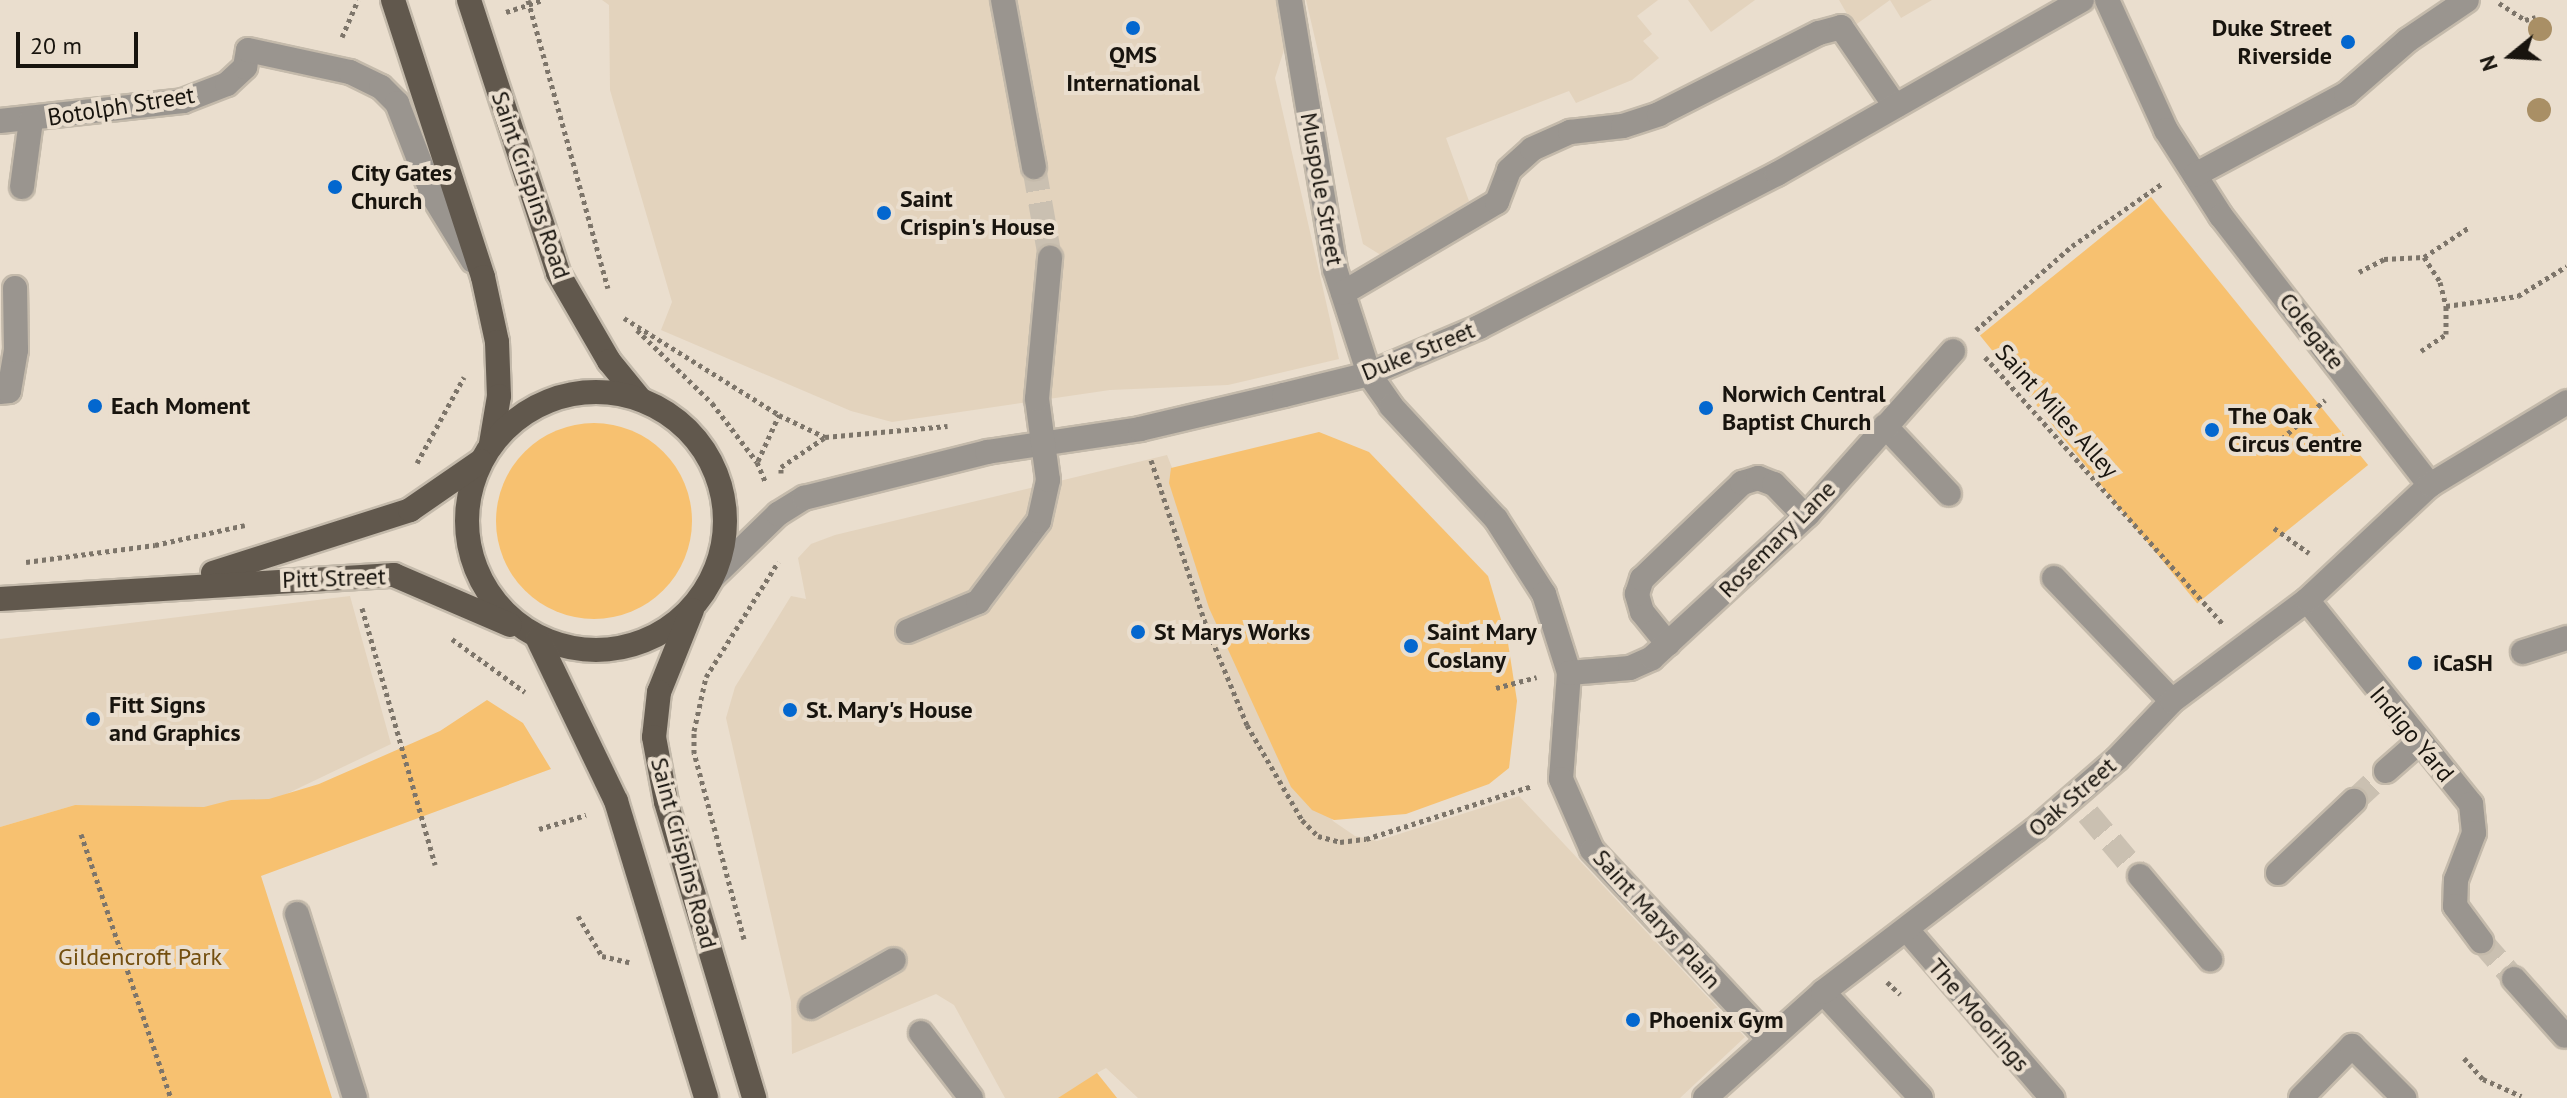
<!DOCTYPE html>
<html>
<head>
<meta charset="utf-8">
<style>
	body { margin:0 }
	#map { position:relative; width:2567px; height:1098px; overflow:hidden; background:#eadece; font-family:"PT Sans",sans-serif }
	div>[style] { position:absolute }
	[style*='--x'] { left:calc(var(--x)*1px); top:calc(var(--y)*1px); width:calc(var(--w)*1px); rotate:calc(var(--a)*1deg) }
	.built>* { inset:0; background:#e3d3bd }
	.green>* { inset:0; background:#f7c170; transform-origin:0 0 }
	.round { border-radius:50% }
	.minor-tunnel>* { height:24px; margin-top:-12px; transform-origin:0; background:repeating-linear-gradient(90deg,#cac0b1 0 24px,transparent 0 36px) }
	.path>* { height:5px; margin-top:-2.5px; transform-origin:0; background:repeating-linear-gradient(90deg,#7d756a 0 4px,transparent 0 8px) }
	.roads { filter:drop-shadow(2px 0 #c4baab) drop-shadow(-2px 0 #c4baab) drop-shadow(0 2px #c4baab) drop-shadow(0 -2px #c4baab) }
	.minor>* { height:24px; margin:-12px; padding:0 12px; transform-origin:12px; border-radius:12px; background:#9a958f }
	.major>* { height:24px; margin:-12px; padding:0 12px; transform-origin:12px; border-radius:12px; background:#61584d }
	.major>.ring { margin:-12px; padding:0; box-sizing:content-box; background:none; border:24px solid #61584d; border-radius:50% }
	.trees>* { width:24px; height:24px; margin:-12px; border-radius:50%; background:#a98f65 }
	.dots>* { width:22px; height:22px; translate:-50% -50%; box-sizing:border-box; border:4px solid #eadece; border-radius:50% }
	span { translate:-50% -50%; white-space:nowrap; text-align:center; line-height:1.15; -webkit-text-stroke:8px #eadece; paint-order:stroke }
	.poi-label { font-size:24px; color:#18140e; font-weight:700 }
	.right { translate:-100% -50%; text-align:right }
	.left { translate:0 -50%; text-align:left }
	.street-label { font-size:24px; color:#18140e }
	.park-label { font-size:24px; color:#734f0f }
	.north { position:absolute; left:2471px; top:16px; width:80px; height:80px; -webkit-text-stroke:6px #eadece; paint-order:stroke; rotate:252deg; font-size:22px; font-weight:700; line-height:32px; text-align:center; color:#18140e }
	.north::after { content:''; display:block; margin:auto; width:28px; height:36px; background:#18140e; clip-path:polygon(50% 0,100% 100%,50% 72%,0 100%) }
	.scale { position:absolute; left:16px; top:32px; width:122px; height:36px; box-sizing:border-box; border:4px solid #18140e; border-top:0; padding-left:10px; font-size:24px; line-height:28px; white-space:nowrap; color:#18140e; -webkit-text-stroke:6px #eadece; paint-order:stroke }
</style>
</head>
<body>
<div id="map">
	<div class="built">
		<div style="clip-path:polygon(602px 0,1300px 0,1275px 78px,1339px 359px,1228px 385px,1110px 390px,892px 422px,851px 411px,661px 330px,672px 302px,610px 90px,609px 5px)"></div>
		<div style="clip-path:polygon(1306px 0,1658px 0,1637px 16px,1652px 34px,1643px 41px,1659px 58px,1632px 80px,1576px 103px,1569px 91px,1446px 138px,1469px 201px,1384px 257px,1363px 244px)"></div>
		<div style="clip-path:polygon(1688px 0,1755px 0,1711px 32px)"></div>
		<div style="clip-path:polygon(1839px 0,1932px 0,1901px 18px,1890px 0,1854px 26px)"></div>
		<div style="clip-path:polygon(1167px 455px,1267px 708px,1333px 821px,1355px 836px,1377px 841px,1519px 796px,1745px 1037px,1680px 1098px,1138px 1098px,1106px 1068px,1097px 1073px,1117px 1098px,1005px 1098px,954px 1005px,936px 994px,792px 1054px,791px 1002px,726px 718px,735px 687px,791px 596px,806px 599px,798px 558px,811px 544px,835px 535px)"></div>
		<div style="clip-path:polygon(350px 596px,391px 744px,257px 808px,75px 805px,0 827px,0 639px)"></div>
	</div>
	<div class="green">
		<div style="left:2151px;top:197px;width:345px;height:220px;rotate:51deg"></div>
		<div class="round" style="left:496px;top:423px;width:196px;height:196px"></div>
		<div style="clip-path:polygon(1319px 432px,1369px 452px,1488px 576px,1508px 643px,1517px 701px,1509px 768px,1489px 784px,1406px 814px,1334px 820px,1312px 810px,1291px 787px,1209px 608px,1169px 483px,1171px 468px)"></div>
		<div style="clip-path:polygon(487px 700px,523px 723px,551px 769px,261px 876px,332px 1098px,0 1098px,0 827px,75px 805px,204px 807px,231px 800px,269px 799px,319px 784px,440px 731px)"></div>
		<div style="clip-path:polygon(1097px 1073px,1117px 1098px,1058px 1098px)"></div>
	</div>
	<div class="minor-tunnel">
		<div style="--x:1034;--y:167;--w:92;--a:80"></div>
		<div style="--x:2354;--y:801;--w:44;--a:-43.2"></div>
		<div style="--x:2088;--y:814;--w:81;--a:50"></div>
		<div style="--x:2481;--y:941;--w:50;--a:49"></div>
	</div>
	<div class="path">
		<div style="--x:528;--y:0;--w:299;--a:74.5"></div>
		<div style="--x:2499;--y:3;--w:31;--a:33"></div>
		<div style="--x:2525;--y:20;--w:11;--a:-15"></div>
		<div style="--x:506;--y:12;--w:39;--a:-18"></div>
		<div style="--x:342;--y:37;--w:40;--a:-66.6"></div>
		<div style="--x:2424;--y:257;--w:53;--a:-33.4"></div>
		<div style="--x:2359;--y:272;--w:28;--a:-27"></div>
		<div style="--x:2384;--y:259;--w:40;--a:-2.9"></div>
		<div style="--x:2424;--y:257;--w:30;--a:57"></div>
		<div style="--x:2440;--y:282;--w:25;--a:76"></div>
		<div style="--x:624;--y:318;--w:183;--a:32"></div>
		<div style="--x:779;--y:415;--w:51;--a:25.6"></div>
		<div style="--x:825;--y:437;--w:123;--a:-5.1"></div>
		<div style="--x:637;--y:330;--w:105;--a:44.2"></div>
		<div style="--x:712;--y:403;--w:74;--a:52.7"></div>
		<div style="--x:757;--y:462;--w:23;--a:67"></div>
		<div style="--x:1976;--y:330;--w:128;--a:-41.2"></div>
		<div style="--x:2072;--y:246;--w:111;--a:-34.7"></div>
		<div style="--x:2421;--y:351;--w:30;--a:-34"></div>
		<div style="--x:2446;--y:334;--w:28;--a:-90"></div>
		<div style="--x:2446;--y:306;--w:73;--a:-7.9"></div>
		<div style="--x:2518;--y:296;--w:57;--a:-31.5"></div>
		<div style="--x:1985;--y:357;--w:358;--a:48.3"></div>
		<div style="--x:2276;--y:444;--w:66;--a:-41.9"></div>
		<div style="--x:1151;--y:460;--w:174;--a:71.6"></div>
		<div style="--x:1206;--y:625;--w:108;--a:67.7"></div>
		<div style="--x:1247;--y:725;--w:110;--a:59.9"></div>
		<div style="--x:1302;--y:820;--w:23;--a:45"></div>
		<div style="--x:1318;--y:836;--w:23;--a:15"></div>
		<div style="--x:1340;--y:842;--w:26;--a:-7"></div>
		<div style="--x:1366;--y:839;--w:174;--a:-17.7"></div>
		<div style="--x:758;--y:461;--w:51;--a:-65.5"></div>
		<div style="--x:417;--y:463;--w:98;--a:-61.3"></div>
		<div style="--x:781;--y:473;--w:6;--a:-90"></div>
		<div style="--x:781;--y:467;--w:52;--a:-34"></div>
		<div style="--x:2274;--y:528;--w:43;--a:35.5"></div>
		<div style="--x:26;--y:562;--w:130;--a:-7.5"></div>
		<div style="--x:155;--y:545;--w:92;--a:-12.5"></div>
		<div style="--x:362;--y:608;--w:267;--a:74.1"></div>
		<div style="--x:452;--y:639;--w:90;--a:36"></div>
		<div style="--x:1496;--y:688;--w:42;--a:-15"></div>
		<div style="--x:539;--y:829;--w:49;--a:-16.6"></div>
		<div style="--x:81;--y:834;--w:279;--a:71.2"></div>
		<div style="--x:578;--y:916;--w:47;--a:59"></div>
		<div style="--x:602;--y:956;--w:28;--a:13"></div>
		<div style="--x:744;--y:939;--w:193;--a:-105"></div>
		<div style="--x:694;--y:753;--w:22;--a:-90"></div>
		<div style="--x:694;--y:731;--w:55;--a:-77.5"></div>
		<div style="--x:706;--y:677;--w:136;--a:-57.9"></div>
		<div style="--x:1887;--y:982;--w:18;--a:43"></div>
		<div style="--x:2464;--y:1058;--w:28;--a:48"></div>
		<div style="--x:2483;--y:1079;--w:42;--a:24.1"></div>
	</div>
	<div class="roads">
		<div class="minor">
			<div style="--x:1003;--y:0;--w:170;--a:79.5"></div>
			<div style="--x:1290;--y:0;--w:273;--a:80.5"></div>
			<div style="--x:1335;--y:269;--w:110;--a:72.1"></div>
			<div style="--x:1369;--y:374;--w:39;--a:55"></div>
			<div style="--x:1391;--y:406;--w:154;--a:47.1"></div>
			<div style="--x:1496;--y:519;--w:89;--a:57.4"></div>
			<div style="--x:1544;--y:594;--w:83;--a:72.4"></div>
			<div style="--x:1569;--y:673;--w:106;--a:94.3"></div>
			<div style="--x:1561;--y:779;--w:77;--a:66.4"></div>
			<div style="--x:1592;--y:850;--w:259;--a:46.9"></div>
			<div style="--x:2107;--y:0;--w:143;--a:65.6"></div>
			<div style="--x:2166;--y:130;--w:102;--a:57.4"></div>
			<div style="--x:2221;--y:216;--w:341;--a:52.2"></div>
			<div style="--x:0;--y:121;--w:184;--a:-6.2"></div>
			<div style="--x:183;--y:101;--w:47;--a:-21.1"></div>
			<div style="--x:227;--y:84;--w:25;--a:-43"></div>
			<div style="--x:245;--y:67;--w:17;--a:-80"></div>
			<div style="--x:248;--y:50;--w:104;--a:12.2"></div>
			<div style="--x:350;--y:72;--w:34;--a:26"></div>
			<div style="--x:381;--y:87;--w:23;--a:45"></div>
			<div style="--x:397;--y:103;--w:100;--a:68.8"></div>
			<div style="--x:433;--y:196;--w:76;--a:58.4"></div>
			<div style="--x:2195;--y:175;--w:171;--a:-28.2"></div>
			<div style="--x:2346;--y:94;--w:82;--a:-41.1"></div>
			<div style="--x:2408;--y:40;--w:71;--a:-34.1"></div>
			<div style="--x:22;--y:187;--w:68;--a:-82.3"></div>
			<div style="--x:1343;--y:293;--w:179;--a:-30.6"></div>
			<div style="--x:1497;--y:202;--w:34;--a:-69"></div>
			<div style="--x:1509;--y:170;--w:31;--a:-42"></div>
			<div style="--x:1532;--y:149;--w:42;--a:-24.1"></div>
			<div style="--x:1570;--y:132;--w:53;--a:-6.5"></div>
			<div style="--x:1623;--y:126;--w:38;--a:-18"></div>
			<div style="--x:1659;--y:114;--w:179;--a:-26.9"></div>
			<div style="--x:1819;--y:33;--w:23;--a:-15"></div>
			<div style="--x:1841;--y:27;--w:96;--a:55.6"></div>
			<div style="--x:0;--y:392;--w:9;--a:-6"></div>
			<div style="--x:9;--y:391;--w:42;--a:-80.3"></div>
			<div style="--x:16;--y:350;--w:62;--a:-90.9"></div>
			<div style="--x:1885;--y:426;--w:93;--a:46.7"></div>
			<div style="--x:714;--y:576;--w:89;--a:-44.1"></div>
			<div style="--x:778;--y:514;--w:31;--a:-32"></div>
			<div style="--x:804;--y:498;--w:189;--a:-14.1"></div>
			<div style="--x:987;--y:452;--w:155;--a:-8.5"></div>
			<div style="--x:1140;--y:429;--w:148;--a:-13.3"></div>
			<div style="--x:1284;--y:395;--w:88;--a:-13.9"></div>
			<div style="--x:1369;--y:374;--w:120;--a:-23.1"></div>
			<div style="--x:1479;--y:327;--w:335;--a:-27.2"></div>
			<div style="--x:1777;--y:174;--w:351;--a:-29.7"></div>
			<div style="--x:2054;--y:578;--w:170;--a:46.2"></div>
			<div style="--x:2307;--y:600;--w:262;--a:51.2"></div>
			<div style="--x:2471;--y:804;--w:29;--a:84"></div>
			<div style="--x:2474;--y:833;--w:50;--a:111"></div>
			<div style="--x:2456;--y:880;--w:26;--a:92"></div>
			<div style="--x:2455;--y:906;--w:44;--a:53.4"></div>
			<div style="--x:908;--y:631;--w:76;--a:-22.5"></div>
			<div style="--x:978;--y:602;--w:101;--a:-53"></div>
			<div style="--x:1039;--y:521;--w:42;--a:-77.6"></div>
			<div style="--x:1048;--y:480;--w:82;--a:-97.7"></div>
			<div style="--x:1037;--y:399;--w:142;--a:-84.7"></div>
			<div style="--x:1668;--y:644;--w:41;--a:-129.1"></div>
			<div style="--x:1642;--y:612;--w:19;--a:-106"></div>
			<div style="--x:1637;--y:594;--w:16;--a:-72"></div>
			<div style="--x:1642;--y:579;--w:139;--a:-43.8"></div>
			<div style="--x:1742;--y:483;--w:17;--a:-17"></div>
			<div style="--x:1758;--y:478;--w:17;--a:21"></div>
			<div style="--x:1774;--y:484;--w:45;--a:45.9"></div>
			<div style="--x:2523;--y:652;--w:46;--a:-17.7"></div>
			<div style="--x:1569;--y:673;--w:61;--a:-4.7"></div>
			<div style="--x:1630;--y:668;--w:24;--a:-24"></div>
			<div style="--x:1652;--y:658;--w:212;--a:-42.7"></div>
			<div style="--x:1808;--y:514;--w:218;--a:-48.3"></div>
			<div style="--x:2386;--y:771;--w:44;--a:-41.3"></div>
			<div style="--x:2278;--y:873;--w:105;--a:-43.5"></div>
			<div style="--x:2140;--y:876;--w:109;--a:49.9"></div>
			<div style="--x:297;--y:914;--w:193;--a:72.5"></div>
			<div style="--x:1908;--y:931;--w:221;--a:49.2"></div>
			<div style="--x:2514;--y:979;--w:76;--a:48.2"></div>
			<div style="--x:1823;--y:992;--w:144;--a:47.2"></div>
			<div style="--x:811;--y:1007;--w:95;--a:-29.5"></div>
			<div style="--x:921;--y:1033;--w:82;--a:52.4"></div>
			<div style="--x:1705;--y:1098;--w:159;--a:-41.9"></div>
			<div style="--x:1823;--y:992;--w:267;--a:-37.4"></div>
			<div style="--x:2035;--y:830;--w:108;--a:-40.9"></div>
			<div style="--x:2117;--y:759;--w:80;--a:-46.5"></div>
			<div style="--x:2172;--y:701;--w:169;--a:-36.8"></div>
			<div style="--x:2307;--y:600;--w:168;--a:-43.1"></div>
			<div style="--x:2430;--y:485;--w:160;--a:-31.2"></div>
			<div style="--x:2301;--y:1098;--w:73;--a:-45.6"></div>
			<div style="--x:2352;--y:1046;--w:74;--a:45"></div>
		</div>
		<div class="major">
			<div style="--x:393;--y:0;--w:291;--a:72"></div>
			<div style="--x:483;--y:277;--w:66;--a:77.8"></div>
			<div style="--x:497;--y:342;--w:54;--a:87.9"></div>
			<div style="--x:499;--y:396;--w:49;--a:99.5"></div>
			<div style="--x:469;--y:0;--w:287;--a:71.9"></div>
			<div style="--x:558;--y:273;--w:102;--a:59.9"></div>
			<div style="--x:609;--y:361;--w:49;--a:50.8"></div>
			<div class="ring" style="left:467px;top:392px;width:234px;height:234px"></div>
			<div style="--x:213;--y:573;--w:207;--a:-17.7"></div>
			<div style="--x:410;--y:510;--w:86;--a:-34.6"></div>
			<div style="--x:0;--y:599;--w:395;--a:-3.5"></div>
			<div style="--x:394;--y:575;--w:126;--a:23.3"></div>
			<div style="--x:692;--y:610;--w:88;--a:111.9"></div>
			<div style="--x:659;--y:692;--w:45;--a:96.3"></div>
			<div style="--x:654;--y:737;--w:66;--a:79.5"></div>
			<div style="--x:666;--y:802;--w:309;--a:73.4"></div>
			<div style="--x:538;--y:639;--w:180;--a:64.3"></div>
			<div style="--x:616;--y:801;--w:310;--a:73.1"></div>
		</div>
	</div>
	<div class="trees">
		<div style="left:2540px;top:29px"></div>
		<div style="left:2539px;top:110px"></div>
	</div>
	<div class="dots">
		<div style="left:1133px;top:28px;background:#0367cf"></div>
		<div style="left:2348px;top:42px;background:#0367cf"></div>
		<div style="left:335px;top:187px;background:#0367cf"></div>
		<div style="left:884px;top:213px;background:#0367cf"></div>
		<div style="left:95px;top:406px;background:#0367cf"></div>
		<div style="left:1706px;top:408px;background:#0367cf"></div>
		<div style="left:2212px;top:430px;background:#0367cf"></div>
		<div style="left:1138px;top:632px;background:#0367cf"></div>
		<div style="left:1411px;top:646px;background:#0367cf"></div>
		<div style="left:2415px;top:663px;background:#0367cf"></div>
		<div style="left:790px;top:710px;background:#0367cf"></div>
		<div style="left:93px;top:719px;background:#0367cf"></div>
		<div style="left:1633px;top:1020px;background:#0367cf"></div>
	</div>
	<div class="poi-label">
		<span class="right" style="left:2332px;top:42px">Duke Street<br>Riverside</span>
		<span style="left:1133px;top:69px">QMS<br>International</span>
		<span class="left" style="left:351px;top:187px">City Gates<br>Church</span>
		<span class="left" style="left:900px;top:213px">Saint<br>Crispin's House</span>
		<span class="left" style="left:1722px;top:408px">Norwich Central<br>Baptist Church</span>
		<span class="left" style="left:111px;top:406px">Each Moment</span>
		<span class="left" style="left:2228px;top:430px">The Oak<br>Circus Centre</span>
		<span class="left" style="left:1154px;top:632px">St Marys Works</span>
		<span class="left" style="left:1427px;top:646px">Saint Mary<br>Coslany</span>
		<span class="left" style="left:2433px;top:663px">iCaSH</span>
		<span class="left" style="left:109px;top:719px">Fitt Signs<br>and Graphics</span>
		<span class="left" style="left:806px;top:710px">St. Mary's House</span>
		<span class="left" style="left:1649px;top:1020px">Phoenix Gym</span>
	</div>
	<div class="street-label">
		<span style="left:121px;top:106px;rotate:-9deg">Botolph Street</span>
		<span style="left:531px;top:185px;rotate:71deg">Saint Crispins Road</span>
		<span style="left:1322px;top:189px;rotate:80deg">Muspole Street</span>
		<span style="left:2312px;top:331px;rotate:52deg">Colegate</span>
		<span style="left:1418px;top:351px;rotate:-22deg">Duke Street</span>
		<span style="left:2057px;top:411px;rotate:48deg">Saint Miles Alley</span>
		<span style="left:1777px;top:539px;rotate:-45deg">Rosemary Lane</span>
		<span style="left:334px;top:578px;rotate:-2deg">Pitt Street</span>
		<span style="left:2412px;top:734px;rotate:50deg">Indigo Yard</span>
		<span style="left:2072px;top:797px;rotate:-41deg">Oak Street</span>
		<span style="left:684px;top:853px;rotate:75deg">Saint Crispins Road</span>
		<span style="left:1657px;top:919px;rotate:48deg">Saint Marys Plain</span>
		<span style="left:1979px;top:1015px;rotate:49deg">The Moorings</span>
	</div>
	<div class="park-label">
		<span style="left:140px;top:957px">Gildencroft Park</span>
	</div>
	<div class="north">N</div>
	<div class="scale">20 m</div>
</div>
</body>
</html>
